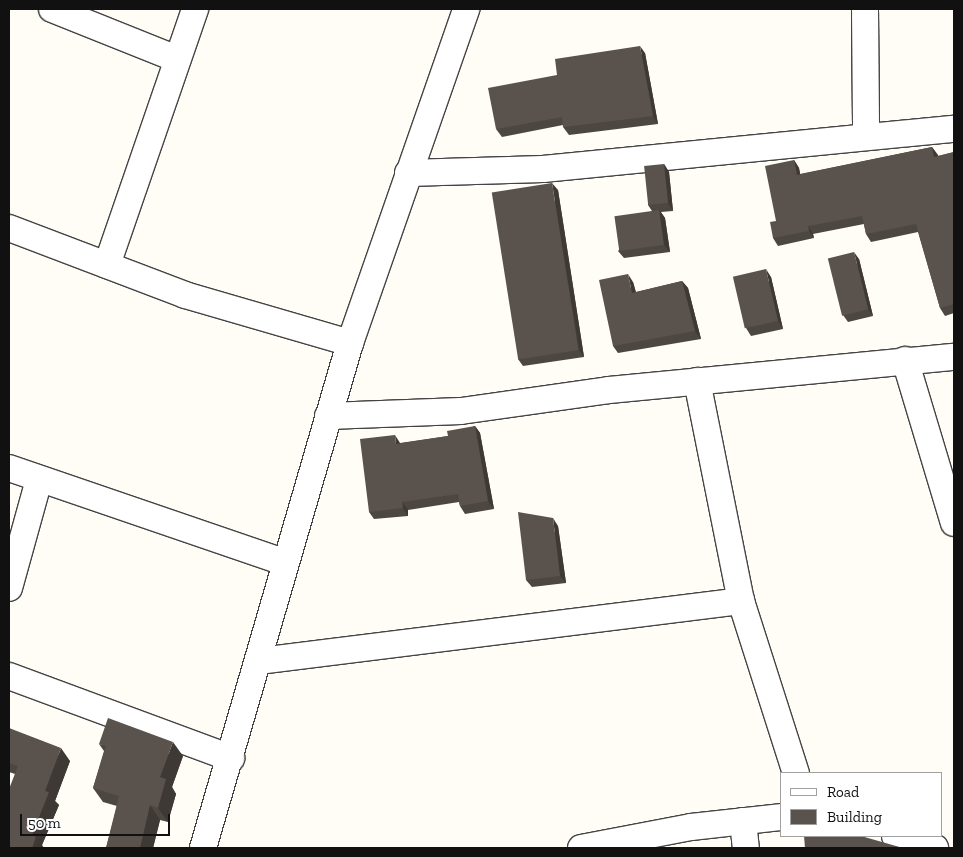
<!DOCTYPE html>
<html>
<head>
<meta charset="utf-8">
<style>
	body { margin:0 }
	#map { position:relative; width:963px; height:857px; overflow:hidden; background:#fffdf5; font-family:"Zilla Slab",serif }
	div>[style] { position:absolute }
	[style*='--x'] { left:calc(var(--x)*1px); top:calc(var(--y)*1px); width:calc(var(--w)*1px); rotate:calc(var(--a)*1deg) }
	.roads { filter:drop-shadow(1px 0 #444) drop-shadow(-1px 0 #444) drop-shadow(0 1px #444) drop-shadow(0 -1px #444) }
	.minor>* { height:26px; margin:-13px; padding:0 13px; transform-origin:13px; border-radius:13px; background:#fff }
	.wall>* { inset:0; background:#4d4742 }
	.shaded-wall>* { inset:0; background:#3f3936 }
	.building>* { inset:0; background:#5a524d; transform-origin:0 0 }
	span { translate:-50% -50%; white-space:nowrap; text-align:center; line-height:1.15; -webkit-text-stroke:5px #fff; paint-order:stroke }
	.frame { position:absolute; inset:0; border:10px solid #111; pointer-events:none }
	.legend { position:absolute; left:780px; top:772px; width:162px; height:65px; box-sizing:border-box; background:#fff; border:1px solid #a0a0a0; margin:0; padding:6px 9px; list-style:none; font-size:15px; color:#111 }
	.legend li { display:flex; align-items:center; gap:10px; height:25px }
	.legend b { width:25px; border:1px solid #a0a0a0 }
	.scale { position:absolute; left:20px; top:814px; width:150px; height:22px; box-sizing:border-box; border:2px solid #111; border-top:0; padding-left:6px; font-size:15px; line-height:18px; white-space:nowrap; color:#111; -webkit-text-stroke:4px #fff; paint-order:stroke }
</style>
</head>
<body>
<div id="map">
	<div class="roads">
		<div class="minor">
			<div style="--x:52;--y:9;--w:135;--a:21.8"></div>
			<div style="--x:865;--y:9;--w:126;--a:89.5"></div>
			<div style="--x:408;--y:173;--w:135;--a:-1.7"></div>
			<div style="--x:543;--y:169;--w:413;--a:-5.6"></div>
			<div style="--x:9;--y:228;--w:188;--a:20.8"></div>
			<div style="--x:185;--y:295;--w:172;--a:16.2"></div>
			<div style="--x:107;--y:265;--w:271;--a:-71"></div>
			<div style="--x:905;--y:360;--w:170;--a:73.3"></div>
			<div style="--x:697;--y:381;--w:224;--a:78.7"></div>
			<div style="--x:741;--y:601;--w:181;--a:72.3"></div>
			<div style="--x:328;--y:416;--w:133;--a:-2.2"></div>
			<div style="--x:461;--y:411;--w:149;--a:-8.1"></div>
			<div style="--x:609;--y:390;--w:347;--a:-5.5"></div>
			<div style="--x:9;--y:468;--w:291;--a:18.9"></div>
			<div style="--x:9;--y:588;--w:112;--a:-74.5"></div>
			<div style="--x:259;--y:661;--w:486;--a:-7.1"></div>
			<div style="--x:9;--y:676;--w:237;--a:20.3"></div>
			<div style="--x:743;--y:821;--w:27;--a:84"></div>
			<div style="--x:895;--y:836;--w:42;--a:16.7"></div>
			<div style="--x:203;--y:848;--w:526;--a:-73.77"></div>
			<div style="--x:350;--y:343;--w:354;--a:-70.8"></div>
			<div style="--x:581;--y:848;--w:112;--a:-10.8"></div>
			<div style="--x:691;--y:827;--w:92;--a:-6.3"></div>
		</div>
	</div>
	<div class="wall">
		<div style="clip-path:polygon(645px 53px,658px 124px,569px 135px,563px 127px,563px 125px,502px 137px,496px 129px,557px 75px)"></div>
		<div style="clip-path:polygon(932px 147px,938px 156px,954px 152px,954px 313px,945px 316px,940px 308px,918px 232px,871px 242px,866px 234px,864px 224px,813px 234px,814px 238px,778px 246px,773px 238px,794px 160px,799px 168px,800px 174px)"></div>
		<div style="clip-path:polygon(664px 164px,669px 172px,673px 211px,661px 212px,665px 218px,670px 252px,624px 258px,618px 251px,652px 211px,648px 205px)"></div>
		<div style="clip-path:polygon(558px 190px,584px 357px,523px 366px,518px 359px)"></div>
		<div style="clip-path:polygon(859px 259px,873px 316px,848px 322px,843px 315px)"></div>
		<div style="clip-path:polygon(771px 277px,783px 329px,751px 336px,746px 328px)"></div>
		<div style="clip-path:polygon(682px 281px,688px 288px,701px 339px,618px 353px,613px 346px,633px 282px,636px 292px)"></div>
		<div style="clip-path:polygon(475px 426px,480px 433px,494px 509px,465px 514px,460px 506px,459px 502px,408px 510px,408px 516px,374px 519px,369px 512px,400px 443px,448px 436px)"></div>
		<div style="clip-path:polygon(558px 526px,566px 583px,532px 587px,526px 580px)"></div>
		<div style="clip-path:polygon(9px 728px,70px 761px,55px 801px,59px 805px,42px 845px,9px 848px,15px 774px,9px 772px)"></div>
		<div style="clip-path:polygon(99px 744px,183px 756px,172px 787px,176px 794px,168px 822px,160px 820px,153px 848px,106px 848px,117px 806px,103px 802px,93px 788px,104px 751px)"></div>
	</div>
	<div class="shaded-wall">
		<div style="clip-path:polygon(640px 46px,645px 53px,658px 124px,653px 116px)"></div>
		<div style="clip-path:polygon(932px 147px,938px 155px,940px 164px,934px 157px)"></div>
		<div style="clip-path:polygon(794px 160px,799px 168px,802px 183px,797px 175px)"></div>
		<div style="clip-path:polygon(664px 164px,669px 172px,673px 211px,668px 203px)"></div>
		<div style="clip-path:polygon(552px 183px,558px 190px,584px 357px,579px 350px)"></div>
		<div style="clip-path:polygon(659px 210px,665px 218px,670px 252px,664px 245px)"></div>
		<div style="clip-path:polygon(808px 226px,813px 234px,814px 238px,809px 231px)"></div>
		<div style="clip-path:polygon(854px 252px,859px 259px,873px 316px,868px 309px)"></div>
		<div style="clip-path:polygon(766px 269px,771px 277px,783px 329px,778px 321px)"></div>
		<div style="clip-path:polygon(628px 274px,633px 282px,638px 301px,632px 293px)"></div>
		<div style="clip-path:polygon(682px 281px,688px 288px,701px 339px,695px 331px)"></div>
		<div style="clip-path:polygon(475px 426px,480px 433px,494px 509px,488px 501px)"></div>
		<div style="clip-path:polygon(395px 435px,400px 443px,401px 451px,396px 444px)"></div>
		<div style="clip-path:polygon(402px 502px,408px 510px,408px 516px,403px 508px)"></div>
		<div style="clip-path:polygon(553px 518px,558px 526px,566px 583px,560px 576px)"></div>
		<div style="clip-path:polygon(173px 742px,183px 756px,172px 787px,176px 794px,168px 822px,158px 808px,160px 777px)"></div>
		<div style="clip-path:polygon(61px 748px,70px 761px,55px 801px,59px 805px,42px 845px,44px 848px,32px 848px,32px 835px,45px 791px)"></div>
		<div style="clip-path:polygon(150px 805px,160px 820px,153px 848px,140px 848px)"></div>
	</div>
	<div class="building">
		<div style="clip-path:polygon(640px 46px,653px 116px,563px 127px,562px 117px,496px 129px,488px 88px,557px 75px,555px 59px)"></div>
		<div style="clip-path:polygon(932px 147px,934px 157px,954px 152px,954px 304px,940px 308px,916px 224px,866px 234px,862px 216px,808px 226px,809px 231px,773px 238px,770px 222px,776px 221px,765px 166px,794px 160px,797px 175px)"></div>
		<div style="left:664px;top:164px;width:39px;height:20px;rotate:84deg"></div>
		<div style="left:552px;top:183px;width:169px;height:61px;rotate:81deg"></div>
		<div style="left:659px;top:210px;width:35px;height:45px;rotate:82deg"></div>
		<div style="left:854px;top:252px;width:59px;height:27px;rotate:76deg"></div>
		<div style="left:766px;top:269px;width:53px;height:34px;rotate:77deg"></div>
		<div style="clip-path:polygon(628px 274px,632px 293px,682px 281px,695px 331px,613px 346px,599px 280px)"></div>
		<div style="clip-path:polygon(475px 426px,488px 501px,460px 506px,458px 494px,402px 502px,403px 508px,369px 512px,360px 439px,395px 435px,396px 444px,448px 436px,447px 431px)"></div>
		<div style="clip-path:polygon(518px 512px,553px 518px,560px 576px,526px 580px)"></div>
		<div style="clip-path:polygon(108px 718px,173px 742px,160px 777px,166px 779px,158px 808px,150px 805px,140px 848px,106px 848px,119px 796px,93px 788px,106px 746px,99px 744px)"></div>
		<div style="clip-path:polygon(9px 728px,61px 748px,45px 791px,49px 792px,32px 835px,36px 837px,32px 848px,9px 848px,9px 789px,18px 766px,9px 763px)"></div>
		<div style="clip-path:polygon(804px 836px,861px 836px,903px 848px,805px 848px)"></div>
	</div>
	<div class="frame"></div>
	<ul class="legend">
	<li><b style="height:6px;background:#fff"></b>Road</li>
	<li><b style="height:14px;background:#5a524d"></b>Building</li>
	</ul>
	<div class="scale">50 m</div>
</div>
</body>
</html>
